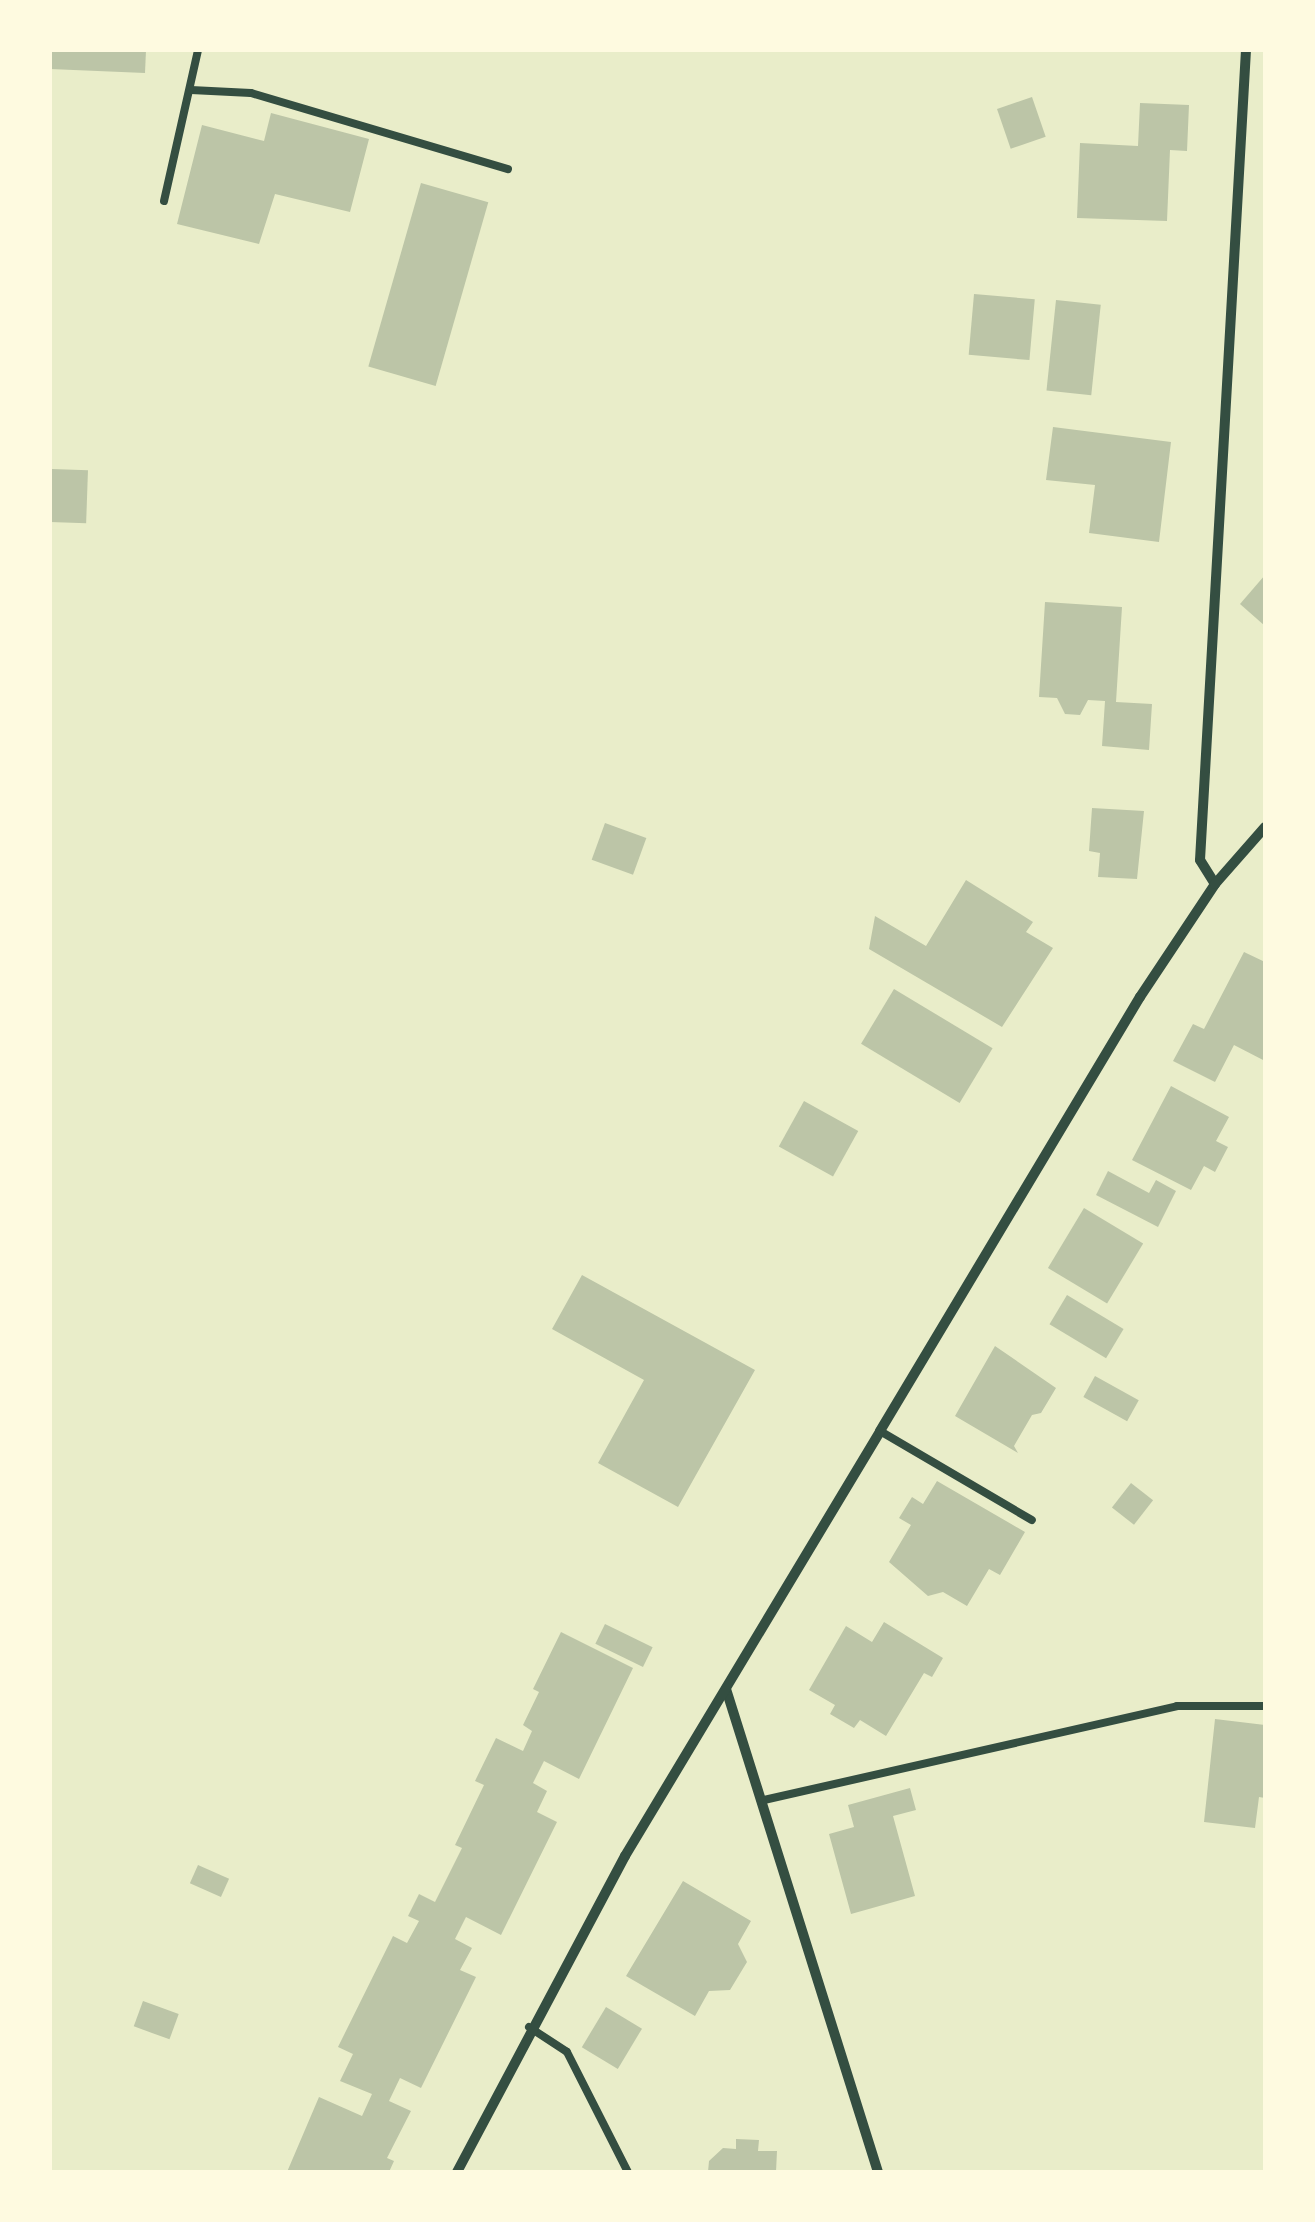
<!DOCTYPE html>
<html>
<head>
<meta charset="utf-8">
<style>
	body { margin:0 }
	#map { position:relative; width:1315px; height:2222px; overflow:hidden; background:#e9edc9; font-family:"PT Sans",sans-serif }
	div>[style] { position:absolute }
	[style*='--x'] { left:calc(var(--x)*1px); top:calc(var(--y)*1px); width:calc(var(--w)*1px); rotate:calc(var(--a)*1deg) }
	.building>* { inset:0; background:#bcc5a7; transform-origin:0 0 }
	.service>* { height:8px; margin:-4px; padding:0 4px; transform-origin:4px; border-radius:4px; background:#344e41 }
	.minor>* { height:10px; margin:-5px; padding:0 5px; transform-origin:5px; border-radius:5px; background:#344e41 }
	span { translate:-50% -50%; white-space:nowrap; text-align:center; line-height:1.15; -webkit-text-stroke:10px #fefae0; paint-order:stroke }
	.frame { position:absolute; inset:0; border:52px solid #fefae0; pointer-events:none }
</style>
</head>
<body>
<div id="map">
	<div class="building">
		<div style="clip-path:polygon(50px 50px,146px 50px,145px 73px,50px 69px)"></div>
		<div style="left:1032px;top:97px;width:42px;height:37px;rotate:71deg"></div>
		<div style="clip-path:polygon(1140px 103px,1189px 105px,1187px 151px,1170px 150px,1167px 221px,1077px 218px,1080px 143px,1138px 146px)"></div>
		<div style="clip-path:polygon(271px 113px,369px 139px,350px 212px,275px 194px,259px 244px,177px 224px,202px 125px,264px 141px)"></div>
		<div style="left:421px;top:183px;width:70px;height:191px;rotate:16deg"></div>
		<div style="left:974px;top:294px;width:61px;height:61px;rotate:5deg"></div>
		<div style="left:1056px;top:300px;width:45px;height:91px;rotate:6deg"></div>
		<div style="clip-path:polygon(1053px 427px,1171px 442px,1159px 542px,1089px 533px,1095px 485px,1046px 480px)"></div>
		<div style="left:52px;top:469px;width:36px;height:53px;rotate:2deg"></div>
		<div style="clip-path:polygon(1265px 575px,1265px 626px,1240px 604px)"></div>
		<div style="clip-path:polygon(1045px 602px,1122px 607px,1116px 702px,1152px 704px,1149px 750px,1102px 746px,1105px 701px,1088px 700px,1080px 715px,1065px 714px,1057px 698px,1039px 697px)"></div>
		<div style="clip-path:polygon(1092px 808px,1144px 811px,1137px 879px,1098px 877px,1100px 853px,1089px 851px)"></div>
		<div style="left:605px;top:823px;width:44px;height:39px;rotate:20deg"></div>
		<div style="clip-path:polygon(966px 880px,1033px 922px,1026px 932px,1053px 948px,1002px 1027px,869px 949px,875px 916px,926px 946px)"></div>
		<div style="clip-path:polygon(1244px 952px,1265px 962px,1265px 1061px,1234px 1045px,1215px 1082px,1173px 1061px,1193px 1024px,1204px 1029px)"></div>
		<div style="left:894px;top:989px;width:115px;height:64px;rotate:31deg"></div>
		<div style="clip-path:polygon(1171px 1086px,1229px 1117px,1216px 1141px,1228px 1147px,1215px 1172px,1204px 1166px,1191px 1190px,1132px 1160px)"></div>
		<div style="left:804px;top:1101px;width:62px;height:52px;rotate:29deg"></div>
		<div style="clip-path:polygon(1108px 1171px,1149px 1193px,1156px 1180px,1176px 1191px,1158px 1227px,1096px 1195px)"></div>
		<div style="left:1084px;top:1208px;width:69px;height:70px;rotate:31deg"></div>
		<div style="clip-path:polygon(582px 1275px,755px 1370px,678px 1507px,598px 1463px,644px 1380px,552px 1329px)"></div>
		<div style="left:1067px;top:1295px;width:66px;height:34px;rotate:31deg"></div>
		<div style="clip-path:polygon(995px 1346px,1056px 1388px,1041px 1413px,1032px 1415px,1014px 1446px,1018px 1453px,955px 1416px)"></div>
		<div style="left:1095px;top:1376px;width:50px;height:24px;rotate:29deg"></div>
		<div style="clip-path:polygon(937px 1481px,1025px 1532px,1000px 1575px,989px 1569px,967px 1606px,943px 1592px,928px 1596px,889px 1562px,911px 1525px,899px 1518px,912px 1497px,923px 1504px)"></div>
		<div style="left:1131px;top:1483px;width:28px;height:31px;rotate:38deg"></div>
		<div style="clip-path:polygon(884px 1622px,943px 1658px,932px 1677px,924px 1673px,886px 1736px,860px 1720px,854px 1728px,830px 1714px,835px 1705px,809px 1690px,846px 1626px,872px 1642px)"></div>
		<div style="left:605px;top:1624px;width:53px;height:22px;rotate:26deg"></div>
		<div style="clip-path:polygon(561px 1632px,633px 1668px,579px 1779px,544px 1761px,533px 1783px,547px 1791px,537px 1812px,557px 1822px,501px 1935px,466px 1917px,455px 1939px,472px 1948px,460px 1970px,476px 1977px,421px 2088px,400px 2078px,389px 2101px,411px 2111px,387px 2158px,394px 2161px,389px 2172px,287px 2172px,319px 2097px,362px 2116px,372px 2094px,340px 2081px,353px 2054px,338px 2047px,393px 1936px,407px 1943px,419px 1921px,408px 1916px,419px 1894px,435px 1902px,462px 1848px,455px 1845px,484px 1785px,475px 1781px,496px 1738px,523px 1751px,532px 1731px,523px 1725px,539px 1692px,533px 1689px)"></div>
		<div style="clip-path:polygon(1215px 1719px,1265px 1725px,1265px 1798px,1259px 1797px,1255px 1828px,1204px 1822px)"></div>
		<div style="clip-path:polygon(910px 1788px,916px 1810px,893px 1816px,915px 1896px,851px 1914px,829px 1834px,854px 1827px,848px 1805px)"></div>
		<div style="left:198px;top:1865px;width:34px;height:20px;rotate:24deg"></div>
		<div style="clip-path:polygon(683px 1881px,751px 1921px,738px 1944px,747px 1962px,730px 1990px,709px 1991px,695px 2016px,626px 1976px)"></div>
		<div style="left:143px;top:2001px;width:38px;height:27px;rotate:20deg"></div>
		<div style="left:606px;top:2007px;width:42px;height:47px;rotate:31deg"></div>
		<div style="clip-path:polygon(736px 2139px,759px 2140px,758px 2151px,777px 2151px,776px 2172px,708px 2172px,709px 2161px,723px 2148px,736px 2149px)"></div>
	</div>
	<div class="service">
		<div style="--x:191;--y:90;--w:60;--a:2.9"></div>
		<div style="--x:251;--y:93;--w:268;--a:16.5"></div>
		<div style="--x:164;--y:201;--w:155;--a:-77.3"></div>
		<div style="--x:880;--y:1431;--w:176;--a:30.4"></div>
		<div style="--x:764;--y:1800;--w:424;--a:-12.8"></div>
		<div style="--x:1177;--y:1706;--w:88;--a:0"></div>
		<div style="--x:529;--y:2027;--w:45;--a:33.3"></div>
		<div style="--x:567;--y:2052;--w:135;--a:63.1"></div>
	</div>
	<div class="minor">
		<div style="--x:1215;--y:884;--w:28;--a:-122"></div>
		<div style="--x:1200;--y:860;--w:811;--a:-86.75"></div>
		<div style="--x:726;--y:1689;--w:506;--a:72.53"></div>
		<div style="--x:457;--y:2172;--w:358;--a:-62"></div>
		<div style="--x:625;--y:1856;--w:496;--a:-59"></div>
		<div style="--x:880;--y:1431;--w:506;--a:-59.08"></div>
		<div style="--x:1140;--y:997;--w:136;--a:-56.4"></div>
		<div style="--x:1215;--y:884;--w:76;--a:-48.7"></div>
	</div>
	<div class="frame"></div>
</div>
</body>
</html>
